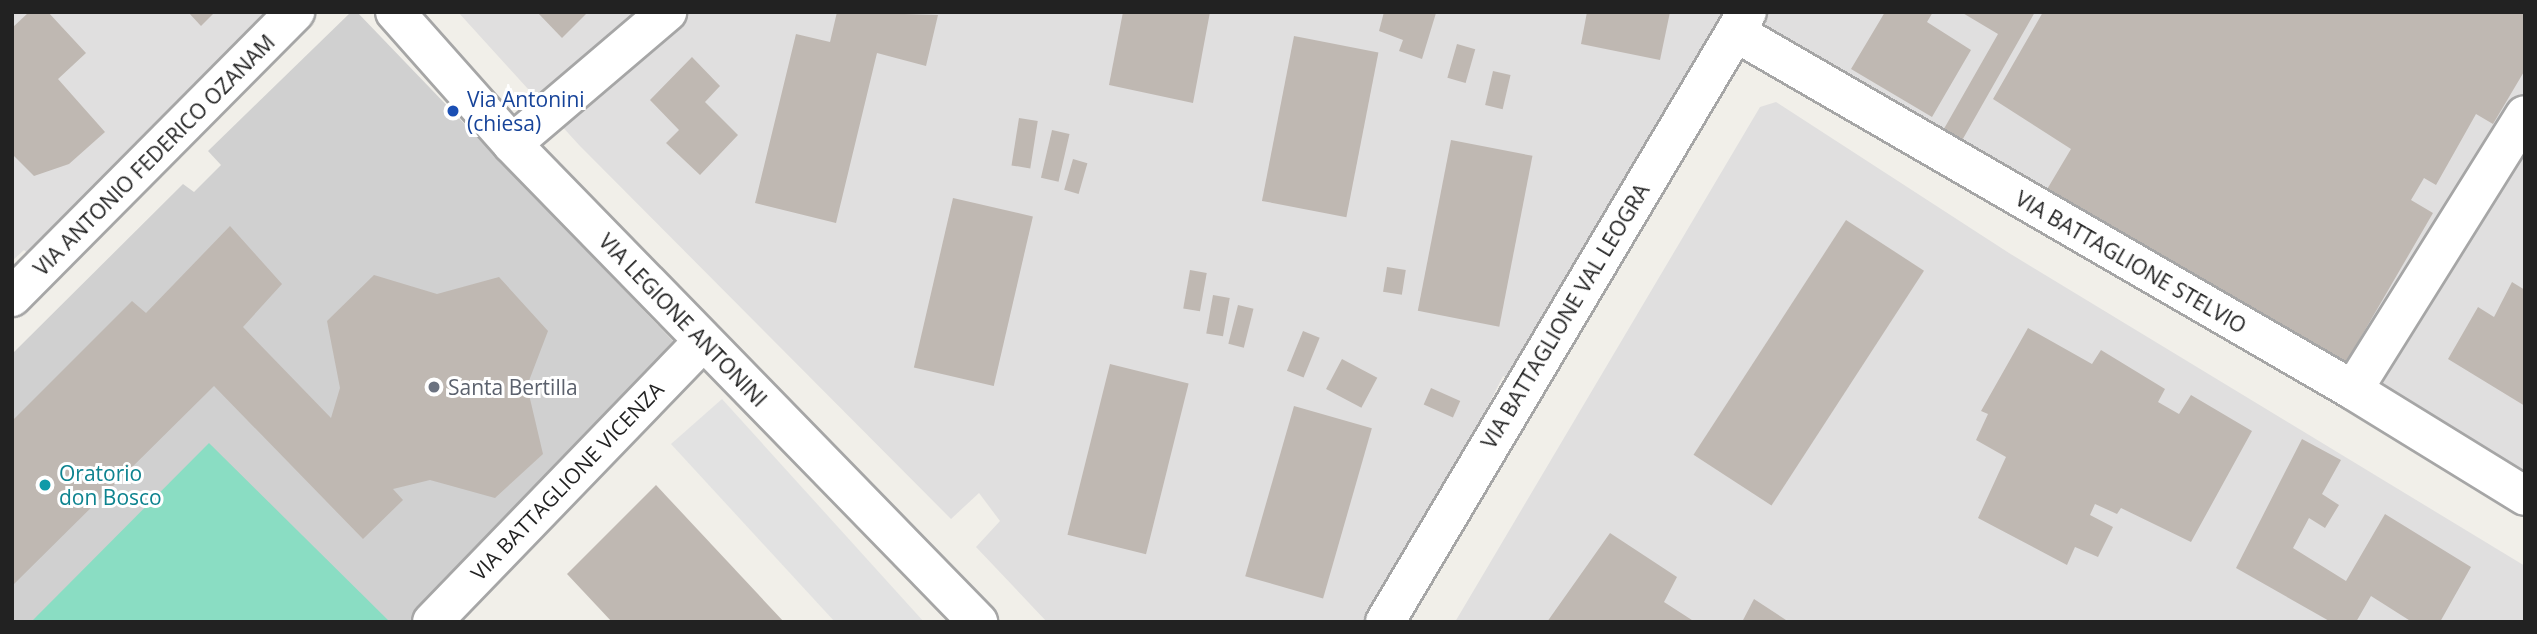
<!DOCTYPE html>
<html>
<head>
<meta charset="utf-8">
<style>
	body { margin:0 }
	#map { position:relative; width:2537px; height:634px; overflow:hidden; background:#f1efe9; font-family:"Open Sans",sans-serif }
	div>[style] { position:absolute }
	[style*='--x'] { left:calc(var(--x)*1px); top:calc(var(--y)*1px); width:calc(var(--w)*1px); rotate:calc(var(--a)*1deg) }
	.residential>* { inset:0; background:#e0dfdf }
	.religious>* { inset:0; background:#d0d0d0 }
	.pitch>* { inset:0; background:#8addc3 }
	.parking>* { inset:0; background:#e2e2e2 }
	.building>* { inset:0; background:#bfb8b2; transform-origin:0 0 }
	.roads { filter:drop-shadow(2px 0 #a6a6a6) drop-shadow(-2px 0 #a6a6a6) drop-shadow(0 2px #a6a6a6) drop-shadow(0 -2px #a6a6a6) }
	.minor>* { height:38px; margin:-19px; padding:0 19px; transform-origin:19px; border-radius:19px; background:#fff }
	.tertiary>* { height:38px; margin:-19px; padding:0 19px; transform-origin:19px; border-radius:19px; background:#fff }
	.dots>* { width:19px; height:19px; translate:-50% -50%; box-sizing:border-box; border:4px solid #fff; border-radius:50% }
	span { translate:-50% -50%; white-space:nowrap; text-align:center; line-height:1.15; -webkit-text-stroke:6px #fff; paint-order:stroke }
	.transit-label { font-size:21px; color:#164399 }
	.left { translate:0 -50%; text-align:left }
	.street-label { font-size:21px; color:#222 }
	.worship-label { font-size:21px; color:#5b616d }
	.culture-label { font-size:21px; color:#0d838f }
	.frame { position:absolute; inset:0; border:14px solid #222; pointer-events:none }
</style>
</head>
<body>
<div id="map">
	<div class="residential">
		<div style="clip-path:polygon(12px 12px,276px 12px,33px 258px,24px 250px,12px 261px)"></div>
		<div style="clip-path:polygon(458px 12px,1743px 12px,1517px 383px,1503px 376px,1486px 410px,1498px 417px,1376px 622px,1047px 622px,976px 547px,1000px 521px,979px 493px,951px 519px,579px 145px)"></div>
		<div style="clip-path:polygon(1747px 12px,2525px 12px,2525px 496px,1735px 32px)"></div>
		<div style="clip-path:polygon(1776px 102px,2009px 253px,2525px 566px,2525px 622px,1455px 622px,1760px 107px)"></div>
	</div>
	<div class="religious">
		<div style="clip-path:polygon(351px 12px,357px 12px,674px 342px,430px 622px,12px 622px,12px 354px,183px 184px,194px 192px,221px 165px,208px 151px)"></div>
	</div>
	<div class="pitch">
		<div style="clip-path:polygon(209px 443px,390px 622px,31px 622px)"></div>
	</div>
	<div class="parking">
		<div style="clip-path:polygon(722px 399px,924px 622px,835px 622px,671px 444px)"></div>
	</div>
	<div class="building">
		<div style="clip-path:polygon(29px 12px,48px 12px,86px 53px,58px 79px,105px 132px,69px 164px,34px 176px,12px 154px,12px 28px)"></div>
		<div style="clip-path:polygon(188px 12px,215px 12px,201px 26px)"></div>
		<div style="clip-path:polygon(537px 12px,588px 12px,562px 38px)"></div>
		<div style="clip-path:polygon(837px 12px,938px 15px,926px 66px,877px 53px,836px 223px,755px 203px,796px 34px,830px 42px)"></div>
		<div style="clip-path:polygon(1123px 12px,1210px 12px,1193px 103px,1109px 85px)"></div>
		<div style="clip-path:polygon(1384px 12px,1436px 13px,1422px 59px,1399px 51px,1403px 40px,1379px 31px)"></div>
		<div style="clip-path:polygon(1587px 12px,1670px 12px,1660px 60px,1581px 44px)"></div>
		<div style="clip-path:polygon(1885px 12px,1933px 12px,1927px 22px,1971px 50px,1932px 117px,1851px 69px)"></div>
		<div style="clip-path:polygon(1961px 12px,2035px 12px,1960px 144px,1941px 134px,1998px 34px)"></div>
		<div style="clip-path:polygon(2043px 12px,2525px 12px,2525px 70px,2493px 124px,2476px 114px,2436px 185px,2424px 178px,2411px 200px,2433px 213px,2340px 373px,2046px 191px,2071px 149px,1993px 99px)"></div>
		<div style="left:1294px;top:36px;width:86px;height:168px;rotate:11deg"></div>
		<div style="left:1457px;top:44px;width:19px;height:35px;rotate:16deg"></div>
		<div style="clip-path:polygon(692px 57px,720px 86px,705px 102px,738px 135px,700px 175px,666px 143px,679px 130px,650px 100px)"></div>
		<div style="left:1493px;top:71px;width:18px;height:35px;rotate:13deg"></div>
		<div style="left:1019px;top:118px;width:19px;height:48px;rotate:9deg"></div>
		<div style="left:1052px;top:130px;width:18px;height:49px;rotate:13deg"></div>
		<div style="left:1451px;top:140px;width:83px;height:174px;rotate:11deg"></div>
		<div style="left:1073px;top:159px;width:15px;height:32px;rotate:16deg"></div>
		<div style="left:953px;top:198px;width:82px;height:174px;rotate:13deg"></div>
		<div style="left:1846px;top:220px;width:93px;height:280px;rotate:33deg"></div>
		<div style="clip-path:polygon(230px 226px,282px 284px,243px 327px,331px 418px,340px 388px,327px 321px,374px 275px,437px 294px,499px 277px,548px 331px,527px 386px,543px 454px,495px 498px,430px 480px,393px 489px,403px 500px,363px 539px,214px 386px,12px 586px,12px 421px,132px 301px,146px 313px)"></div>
		<div style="left:1387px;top:267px;width:19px;height:25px;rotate:9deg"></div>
		<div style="left:1190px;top:270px;width:17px;height:39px;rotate:10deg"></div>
		<div style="clip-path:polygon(2512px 282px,2525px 290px,2525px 406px,2448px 359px,2478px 307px,2494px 317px)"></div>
		<div style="left:1213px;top:295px;width:17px;height:39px;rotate:10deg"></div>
		<div style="left:1238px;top:305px;width:16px;height:40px;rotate:14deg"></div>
		<div style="clip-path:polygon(2028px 328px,2092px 364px,2101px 350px,2165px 389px,2158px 402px,2179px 414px,2191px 395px,2252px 431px,2191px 542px,2121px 508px,2117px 514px,2095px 504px,2090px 515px,2113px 527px,2098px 557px,2075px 547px,2067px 565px,1978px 518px,2006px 457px,1976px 440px,1988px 414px,1981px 411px)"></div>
		<div style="left:1303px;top:331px;width:18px;height:43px;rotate:22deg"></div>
		<div style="left:1342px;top:359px;width:40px;height:34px;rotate:28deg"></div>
		<div style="left:1110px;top:364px;width:81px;height:176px;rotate:14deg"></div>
		<div style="left:1431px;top:388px;width:32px;height:18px;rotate:24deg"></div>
		<div style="left:1294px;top:406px;width:81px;height:177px;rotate:16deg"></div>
		<div style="clip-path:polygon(2302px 439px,2341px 460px,2322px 494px,2339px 505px,2325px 528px,2309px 518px,2293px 548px,2346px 581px,2385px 514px,2471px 567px,2440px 622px,2412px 622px,2371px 596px,2356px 622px,2331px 622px,2236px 568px)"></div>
		<div style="clip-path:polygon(656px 485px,784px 622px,612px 622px,567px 574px)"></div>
		<div style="clip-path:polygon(1610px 533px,1677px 577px,1664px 602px,1695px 622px,1547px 622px)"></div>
		<div style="clip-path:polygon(1754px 599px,1789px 622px,1742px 622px)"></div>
	</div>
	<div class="roads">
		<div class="minor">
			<div style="--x:1735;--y:32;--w:714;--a:30.08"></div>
			<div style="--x:2353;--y:390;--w:202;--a:31.6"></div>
			<div style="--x:512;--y:144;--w:204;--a:-40.4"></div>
			<div style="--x:12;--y:297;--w:402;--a:-45.2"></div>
			<div style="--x:2353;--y:390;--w:324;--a:-58"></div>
			<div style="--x:432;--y:622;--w:390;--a:-46"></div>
		</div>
		<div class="tertiary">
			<div style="--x:395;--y:12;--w:176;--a:48.4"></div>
			<div style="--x:512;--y:144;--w:668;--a:45.73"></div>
			<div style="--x:1385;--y:622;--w:709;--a:-59.31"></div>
		</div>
	</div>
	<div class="dots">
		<div style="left:453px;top:111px;background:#1a4fb4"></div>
		<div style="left:434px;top:387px;background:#6b7280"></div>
		<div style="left:45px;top:485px;background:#0f9aa8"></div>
	</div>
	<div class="transit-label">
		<span class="left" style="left:467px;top:111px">Via Antonini<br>(chiesa)</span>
	</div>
	<div class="street-label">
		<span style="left:154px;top:155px;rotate:-45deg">VIA ANTONIO FEDERICO OZANAM</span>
		<span style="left:2131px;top:262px;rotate:30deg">VIA BATTAGLIONE STELVIO</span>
		<span style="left:1565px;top:316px;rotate:-59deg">VIA BATTAGLIONE VAL LEOGRA</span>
		<span style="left:683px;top:320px;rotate:46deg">VIA LEGIONE ANTONINI</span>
		<span style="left:567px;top:481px;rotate:-46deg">VIA BATTAGLIONE VICENZA</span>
	</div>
	<div class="worship-label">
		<span class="left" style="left:448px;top:387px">Santa Bertilla</span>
	</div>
	<div class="culture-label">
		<span class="left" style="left:59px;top:485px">Oratorio<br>don Bosco</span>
	</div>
	<div class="frame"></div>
</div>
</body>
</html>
